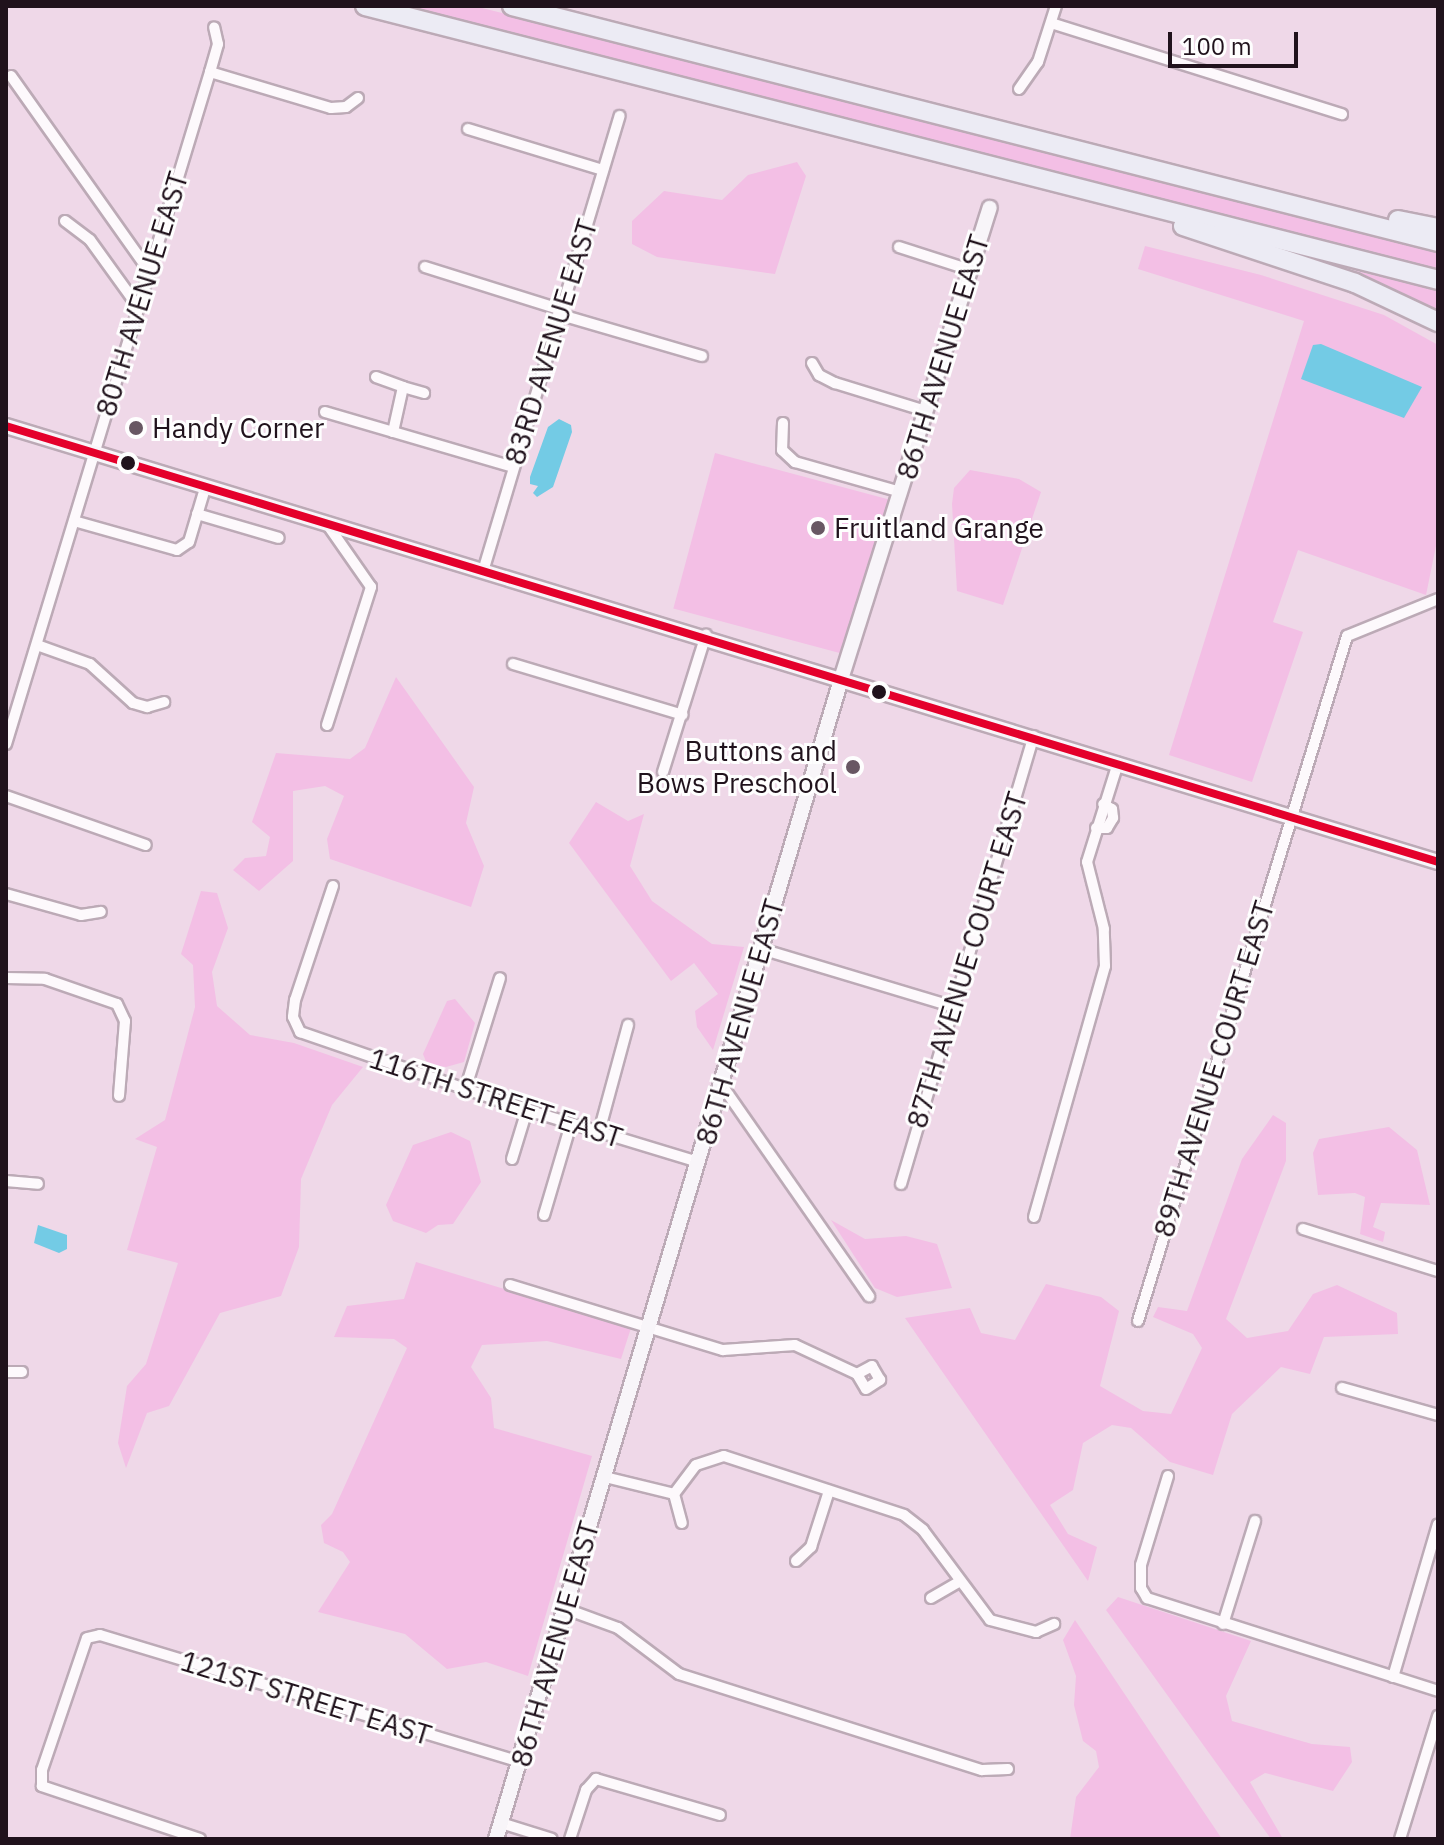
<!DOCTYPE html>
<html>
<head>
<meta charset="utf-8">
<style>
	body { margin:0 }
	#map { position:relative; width:1444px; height:1845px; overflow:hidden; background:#efd8e8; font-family:"IBM Plex Sans",sans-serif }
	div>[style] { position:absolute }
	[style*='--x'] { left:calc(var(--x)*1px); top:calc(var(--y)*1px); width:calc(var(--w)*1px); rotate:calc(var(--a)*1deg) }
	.green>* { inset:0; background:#f3bfe5; transform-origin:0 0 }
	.water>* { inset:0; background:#73cbe5 }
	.roads { filter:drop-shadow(2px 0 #bcaab6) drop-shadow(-2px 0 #bcaab6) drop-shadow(0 2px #bcaab6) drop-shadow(0 -2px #bcaab6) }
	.street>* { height:10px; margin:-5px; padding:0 5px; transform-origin:5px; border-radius:5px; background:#fdf9fc }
	.secondary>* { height:14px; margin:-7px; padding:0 7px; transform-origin:7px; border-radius:7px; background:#f8f5f9 }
	.highway>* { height:18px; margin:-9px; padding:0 9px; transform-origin:9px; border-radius:9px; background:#ecebf4 }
	.bus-1>* { height:8px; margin:-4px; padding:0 4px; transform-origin:4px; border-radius:4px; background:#e4002b }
	.dots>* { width:22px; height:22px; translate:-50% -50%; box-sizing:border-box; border:4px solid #fefefe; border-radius:50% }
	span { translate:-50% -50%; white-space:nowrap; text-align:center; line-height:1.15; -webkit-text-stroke:6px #fefefe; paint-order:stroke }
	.street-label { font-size:28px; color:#20121c }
	.poi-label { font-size:28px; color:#20121c }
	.left { translate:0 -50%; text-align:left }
	.right { translate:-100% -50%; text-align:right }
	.frame { position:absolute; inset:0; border:8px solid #20121c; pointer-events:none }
	.scale { position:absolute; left:1168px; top:32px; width:130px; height:36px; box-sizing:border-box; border:4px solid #20121c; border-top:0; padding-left:10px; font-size:24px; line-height:28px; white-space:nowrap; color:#20121c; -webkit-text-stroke:6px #fefefe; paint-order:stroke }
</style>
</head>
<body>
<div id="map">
	<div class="green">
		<div style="clip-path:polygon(396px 6px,474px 6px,763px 79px,1438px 251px,1438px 270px)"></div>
		<div style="clip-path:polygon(797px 162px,806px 176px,775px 274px,657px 257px,632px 244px,632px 221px,664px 191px,722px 200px,748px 175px)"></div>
		<div style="clip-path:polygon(1145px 246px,1261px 275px,1384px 315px,1438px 345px,1438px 536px,1426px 595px,1298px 550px,1273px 622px,1303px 632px,1252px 782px,1169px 755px,1304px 321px,1138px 269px)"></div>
		<div style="clip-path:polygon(1317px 262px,1438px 290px,1438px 315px)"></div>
		<div style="left:715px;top:453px;width:180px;height:161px;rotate:15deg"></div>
		<div style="clip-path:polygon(970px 470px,1019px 479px,1041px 492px,1003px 605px,957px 591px,952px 504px,954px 488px)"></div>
		<div style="clip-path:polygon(396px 677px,474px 787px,466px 823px,484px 866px,471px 907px,330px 859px,327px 839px,344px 796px,325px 786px,293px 791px,293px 861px,259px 891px,233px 870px,245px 858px,266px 856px,270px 837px,252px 822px,276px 753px,350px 759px,365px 748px)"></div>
		<div style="clip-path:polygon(596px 802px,628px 821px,644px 814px,630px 866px,652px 901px,712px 944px,744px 947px,713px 1050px,697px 1027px,695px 1011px,718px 994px,694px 963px,671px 981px,569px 843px)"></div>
		<div style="clip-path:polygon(201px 891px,217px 893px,228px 928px,212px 972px,217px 1006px,250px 1035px,294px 1043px,363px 1067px,332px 1105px,301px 1179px,299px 1247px,281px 1296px,220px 1313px,169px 1406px,147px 1413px,126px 1468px,118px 1443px,127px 1386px,146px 1364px,178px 1263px,127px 1250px,157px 1147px,135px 1139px,165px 1120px,195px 1007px,193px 965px,181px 954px)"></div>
		<div style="clip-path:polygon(455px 999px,475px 1023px,464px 1062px,446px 1067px,427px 1064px,423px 1054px,447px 1001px)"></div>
		<div style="clip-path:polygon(1273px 1115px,1286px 1123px,1286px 1161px,1226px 1319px,1247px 1338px,1288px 1331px,1313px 1294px,1337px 1285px,1397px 1313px,1398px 1334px,1324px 1337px,1310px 1374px,1281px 1367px,1232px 1414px,1213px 1475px,1170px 1462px,1131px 1428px,1112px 1425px,1083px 1443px,1073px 1490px,1050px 1505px,1068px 1534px,1097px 1547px,1088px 1581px,905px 1318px,970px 1308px,981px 1333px,1015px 1340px,1046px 1284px,1101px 1297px,1119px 1311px,1100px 1386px,1143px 1411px,1171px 1414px,1202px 1348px,1193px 1334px,1153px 1317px,1158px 1307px,1187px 1311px,1242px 1159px)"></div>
		<div style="clip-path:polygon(1389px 1127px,1417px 1150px,1430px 1205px,1381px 1203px,1373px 1227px,1385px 1232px,1383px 1242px,1360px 1234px,1365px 1197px,1355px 1193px,1318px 1195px,1313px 1153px,1319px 1139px)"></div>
		<div style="clip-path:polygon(451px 1132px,470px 1141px,481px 1182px,453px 1224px,438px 1225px,426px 1233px,393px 1221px,386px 1205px,413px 1145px)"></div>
		<div style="clip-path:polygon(831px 1220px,865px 1239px,906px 1236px,937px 1244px,952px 1288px,897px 1297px,875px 1288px)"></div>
		<div style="clip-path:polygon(416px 1262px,631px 1328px,621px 1359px,547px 1341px,482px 1345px,471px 1367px,491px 1398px,494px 1428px,592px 1456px,528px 1676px,486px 1662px,447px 1669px,405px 1634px,318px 1612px,350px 1562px,343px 1552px,324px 1543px,321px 1525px,332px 1514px,407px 1348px,394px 1339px,334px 1337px,347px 1306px,404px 1299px)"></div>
		<div style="clip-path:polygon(1118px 1597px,1251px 1641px,1226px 1696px,1232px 1721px,1312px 1744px,1350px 1747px,1352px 1762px,1333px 1791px,1265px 1773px,1250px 1782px,1283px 1839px,1271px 1839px,1106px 1610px)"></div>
		<div style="clip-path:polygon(1075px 1620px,1222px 1839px,1070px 1839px,1076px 1797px,1099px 1767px,1096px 1751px,1083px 1741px,1074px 1705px,1076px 1676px,1063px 1640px)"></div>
	</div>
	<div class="water">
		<div style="clip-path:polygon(1321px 344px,1422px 387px,1404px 418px,1301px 379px,1313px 345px)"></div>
		<div style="clip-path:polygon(559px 419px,571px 425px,572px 432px,553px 487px,537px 497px,533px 493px,538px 486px,530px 484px,530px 477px,548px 427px)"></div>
		<div style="clip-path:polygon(38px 1225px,67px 1235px,67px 1249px,59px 1253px,34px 1243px)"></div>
	</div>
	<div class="roads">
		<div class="street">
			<div style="--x:1051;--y:23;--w:305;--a:17.4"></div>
			<div style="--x:210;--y:72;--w:126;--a:16.6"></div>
			<div style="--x:331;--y:108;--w:15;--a:-4"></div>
			<div style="--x:346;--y:107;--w:15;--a:-37"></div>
			<div style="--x:11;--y:76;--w:240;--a:54.7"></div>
			<div style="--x:1019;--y:89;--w:33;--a:-55"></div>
			<div style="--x:1038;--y:62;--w:59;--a:-72.2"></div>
			<div style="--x:468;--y:129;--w:141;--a:16.9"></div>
			<div style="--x:65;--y:221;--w:31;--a:37"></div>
			<div style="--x:90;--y:240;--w:84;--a:54.2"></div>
			<div style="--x:899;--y:247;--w:75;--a:17.9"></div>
			<div style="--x:425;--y:267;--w:140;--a:17.4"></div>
			<div style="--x:558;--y:314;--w:150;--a:16.3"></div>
			<div style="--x:812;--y:363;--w:14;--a:60"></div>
			<div style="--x:819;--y:375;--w:18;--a:27"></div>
			<div style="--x:835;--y:383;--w:95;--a:17.1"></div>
			<div style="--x:376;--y:377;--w:29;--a:20"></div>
			<div style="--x:325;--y:412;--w:196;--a:16.3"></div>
			<div style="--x:783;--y:423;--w:27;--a:92"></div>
			<div style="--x:782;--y:450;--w:18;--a:43"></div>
			<div style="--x:795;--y:462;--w:110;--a:15.8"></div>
			<div style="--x:393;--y:432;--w:46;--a:-77.5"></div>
			<div style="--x:403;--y:387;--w:22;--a:16"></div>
			<div style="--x:197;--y:514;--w:85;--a:16.3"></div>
			<div style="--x:74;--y:521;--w:107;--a:15.7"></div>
			<div style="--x:177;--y:550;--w:14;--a:-34"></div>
			<div style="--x:189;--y:542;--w:59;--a:-73.4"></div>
			<div style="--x:484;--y:568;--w:472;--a:-73.3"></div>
			<div style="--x:37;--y:645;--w:56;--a:19.7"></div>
			<div style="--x:90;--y:664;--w:58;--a:42.2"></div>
			<div style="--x:133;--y:703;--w:15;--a:16"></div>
			<div style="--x:147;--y:707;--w:18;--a:-16"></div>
			<div style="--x:513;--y:664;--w:177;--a:16.7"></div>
			<div style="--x:327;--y:725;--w:145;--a:-72.3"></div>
			<div style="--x:371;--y:587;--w:77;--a:-124.9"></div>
			<div style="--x:6;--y:744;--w:702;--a:-73.11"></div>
			<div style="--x:210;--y:72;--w:29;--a:-74"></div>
			<div style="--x:218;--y:44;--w:17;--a:-103"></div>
			<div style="--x:663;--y:772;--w:144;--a:-72.6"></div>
			<div style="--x:6;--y:796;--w:148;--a:19.3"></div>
			<div style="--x:1096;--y:828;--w:11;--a:0"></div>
			<div style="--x:1107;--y:828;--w:12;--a:-59"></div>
			<div style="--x:1113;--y:818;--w:9;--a:-96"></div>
			<div style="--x:1112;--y:809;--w:10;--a:-151"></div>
			<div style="--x:333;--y:886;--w:120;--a:108.4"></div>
			<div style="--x:295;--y:1000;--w:17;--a:97"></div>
			<div style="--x:293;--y:1017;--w:17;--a:65"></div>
			<div style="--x:300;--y:1032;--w:240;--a:19"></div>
			<div style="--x:527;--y:1110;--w:179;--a:16.9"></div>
			<div style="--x:6;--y:894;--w:78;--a:15.6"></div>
			<div style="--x:81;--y:915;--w:20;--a:-9"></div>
			<div style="--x:761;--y:949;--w:202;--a:16.7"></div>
			<div style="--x:6;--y:978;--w:39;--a:1"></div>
			<div style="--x:45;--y:979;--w:76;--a:19.1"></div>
			<div style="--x:117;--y:1004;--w:19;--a:65"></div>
			<div style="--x:125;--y:1021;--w:75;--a:94.6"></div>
			<div style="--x:721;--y:1084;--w:259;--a:55.1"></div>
			<div style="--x:466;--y:1087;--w:114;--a:-72.7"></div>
			<div style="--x:599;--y:1132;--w:111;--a:-74.8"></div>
			<div style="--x:512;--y:1159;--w:51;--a:-73"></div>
			<div style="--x:6;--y:1181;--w:32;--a:5"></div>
			<div style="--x:901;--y:1184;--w:467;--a:-73.5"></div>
			<div style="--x:544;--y:1215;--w:95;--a:-73.5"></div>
			<div style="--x:1034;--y:1217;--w:261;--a:-74.2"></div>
			<div style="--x:1105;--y:966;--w:37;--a:-92"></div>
			<div style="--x:1104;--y:929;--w:69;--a:-104.2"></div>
			<div style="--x:1087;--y:862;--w:104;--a:-72.6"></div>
			<div style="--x:1303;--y:1229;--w:141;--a:17.3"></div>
			<div style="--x:510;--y:1285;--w:223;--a:17"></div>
			<div style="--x:723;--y:1350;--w:72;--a:-4"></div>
			<div style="--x:795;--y:1345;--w:68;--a:25.1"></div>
			<div style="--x:857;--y:1374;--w:17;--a:59"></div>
			<div style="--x:866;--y:1389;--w:17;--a:-33"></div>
			<div style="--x:880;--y:1380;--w:16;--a:-120"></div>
			<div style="--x:872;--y:1366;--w:17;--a:152"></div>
			<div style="--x:1138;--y:1321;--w:716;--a:-73.03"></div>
			<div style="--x:1347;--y:636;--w:98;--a:-22.1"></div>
			<div style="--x:6;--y:1372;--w:16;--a:0"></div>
			<div style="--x:1342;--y:1388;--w:100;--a:15.7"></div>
			<div style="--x:1168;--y:1476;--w:93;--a:106.9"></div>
			<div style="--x:1141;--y:1565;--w:23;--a:90"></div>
			<div style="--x:1141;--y:1588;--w:12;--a:59"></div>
			<div style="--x:1147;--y:1598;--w:305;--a:17.7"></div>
			<div style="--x:605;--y:1477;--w:71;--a:13.8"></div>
			<div style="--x:674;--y:1494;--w:36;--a:-53"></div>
			<div style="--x:696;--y:1465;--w:29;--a:-18"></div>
			<div style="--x:724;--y:1456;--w:189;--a:18.1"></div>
			<div style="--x:904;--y:1515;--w:24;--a:38"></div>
			<div style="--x:923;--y:1530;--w:112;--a:53.3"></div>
			<div style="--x:990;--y:1620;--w:48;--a:14.6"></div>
			<div style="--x:1036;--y:1632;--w:20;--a:-24"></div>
			<div style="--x:674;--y:1494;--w:30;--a:75"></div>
			<div style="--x:796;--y:1561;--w:21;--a:-43"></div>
			<div style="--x:811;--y:1547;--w:59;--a:-72.2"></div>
			<div style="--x:931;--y:1598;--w:32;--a:-30"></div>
			<div style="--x:566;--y:1609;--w:55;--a:20.1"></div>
			<div style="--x:618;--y:1628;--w:76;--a:37"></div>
			<div style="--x:679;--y:1674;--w:318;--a:17.6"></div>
			<div style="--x:982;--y:1770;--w:26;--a:-2"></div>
			<div style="--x:1223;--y:1624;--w:108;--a:-72.7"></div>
			<div style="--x:1393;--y:1677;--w:159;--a:-73.6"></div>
			<div style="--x:501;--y:1823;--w:53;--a:17.4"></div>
			<div style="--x:200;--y:1839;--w:167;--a:-161.5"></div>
			<div style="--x:42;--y:1786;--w:16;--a:-90"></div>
			<div style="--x:42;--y:1770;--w:139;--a:-71.2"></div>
			<div style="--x:87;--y:1638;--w:13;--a:-13"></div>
			<div style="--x:100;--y:1635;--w:440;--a:16.8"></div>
			<div style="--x:570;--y:1839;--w:52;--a:-71.9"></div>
			<div style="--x:586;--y:1790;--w:15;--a:-48"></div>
			<div style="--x:596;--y:1779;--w:129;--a:16.2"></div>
			<div style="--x:1400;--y:1839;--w:129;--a:-72.8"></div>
		</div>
		<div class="secondary">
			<div style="--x:6;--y:426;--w:1497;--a:16.93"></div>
			<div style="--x:496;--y:1839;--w:1213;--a:-73.43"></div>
			<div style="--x:842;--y:676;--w:491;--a:-72.5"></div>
		</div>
		<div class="highway">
			<div style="--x:365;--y:6;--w:1107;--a:14.32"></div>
			<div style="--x:512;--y:6;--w:956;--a:14.3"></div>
			<div style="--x:1398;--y:220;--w:41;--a:11.3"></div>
			<div style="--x:1183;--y:226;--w:181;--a:18.3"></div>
			<div style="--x:1355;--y:283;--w:92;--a:25.2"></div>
		</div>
	</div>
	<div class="bus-1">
		<div style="--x:6;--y:426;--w:1497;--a:16.93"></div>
	</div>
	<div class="dots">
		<div style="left:136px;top:428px;background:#685763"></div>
		<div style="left:128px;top:463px;background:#20121c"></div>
		<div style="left:818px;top:528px;background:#685763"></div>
		<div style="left:879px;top:692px;background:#20121c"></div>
		<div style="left:853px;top:767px;background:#685763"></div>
	</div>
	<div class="street-label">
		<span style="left:142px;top:294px;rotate:-73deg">80TH AVENUE EAST</span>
		<span style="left:551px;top:342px;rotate:-73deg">83RD AVENUE EAST</span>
		<span style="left:943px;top:357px;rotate:-73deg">86TH AVENUE EAST</span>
		<span style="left:967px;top:960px;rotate:-73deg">87TH AVENUE COURT EAST</span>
		<span style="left:740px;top:1022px;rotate:-74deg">86TH AVENUE EAST</span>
		<span style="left:1214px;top:1069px;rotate:-73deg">89TH AVENUE COURT EAST</span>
		<span style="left:496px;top:1098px;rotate:18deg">116TH STREET EAST</span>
		<span style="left:555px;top:1644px;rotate:-74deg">86TH AVENUE EAST</span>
		<span style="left:306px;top:1698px;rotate:17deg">121ST STREET EAST</span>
	</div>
	<div class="poi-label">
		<span class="left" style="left:152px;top:428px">Handy Corner</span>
		<span class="left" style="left:834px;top:528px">Fruitland Grange</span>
		<span class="right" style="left:837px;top:767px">Buttons and<br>Bows Preschool</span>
	</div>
	<div class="frame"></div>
	<div class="scale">100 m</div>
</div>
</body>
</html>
